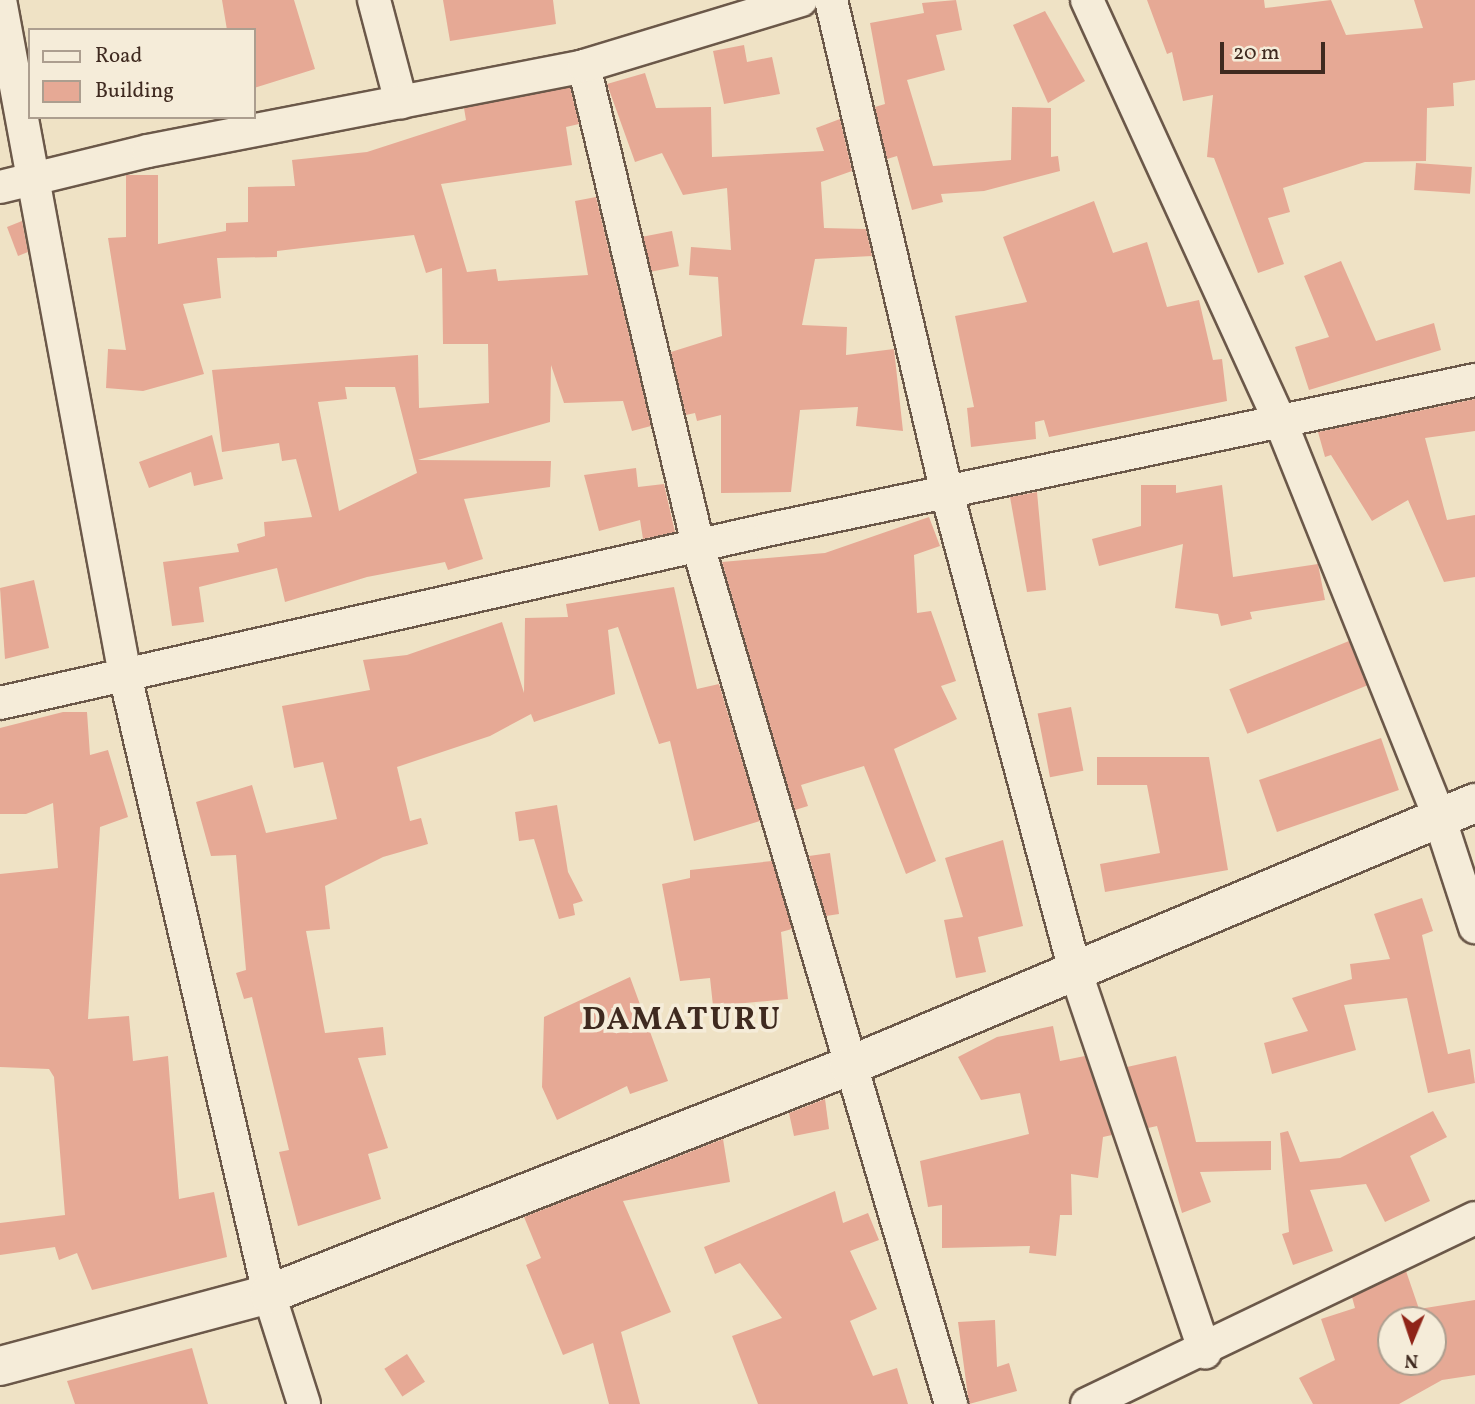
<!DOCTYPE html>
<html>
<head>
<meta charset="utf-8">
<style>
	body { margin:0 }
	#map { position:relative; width:1475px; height:1404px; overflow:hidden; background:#efe2c5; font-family:Vollkorn,serif }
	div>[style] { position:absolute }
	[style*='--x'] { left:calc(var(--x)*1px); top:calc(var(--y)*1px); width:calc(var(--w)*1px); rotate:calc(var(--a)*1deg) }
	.building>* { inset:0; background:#e6a995; transform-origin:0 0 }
	.roads { filter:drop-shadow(2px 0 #6b5849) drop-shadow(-2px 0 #6b5849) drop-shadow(0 2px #6b5849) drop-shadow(0 -2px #6b5849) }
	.minor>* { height:32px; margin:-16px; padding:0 16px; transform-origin:16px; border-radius:16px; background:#f5ecd9 }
	.tertiary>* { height:38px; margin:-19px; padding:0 19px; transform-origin:19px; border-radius:19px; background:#f5ecd9 }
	span { translate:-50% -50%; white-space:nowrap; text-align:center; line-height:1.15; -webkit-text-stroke:7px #f5ecd9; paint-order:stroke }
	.district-label { font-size:32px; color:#3f2a20; font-weight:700; letter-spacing:2px }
	.legend { position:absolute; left:28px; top:28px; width:228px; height:91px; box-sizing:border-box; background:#f5ecd9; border:2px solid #ac9e8f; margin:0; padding:9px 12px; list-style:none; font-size:21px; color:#3f2a20 }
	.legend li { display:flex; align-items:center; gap:14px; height:35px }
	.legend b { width:35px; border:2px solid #ac9e8f }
	.north { position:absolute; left:1377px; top:1306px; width:70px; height:70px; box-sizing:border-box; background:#f5ecd9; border:2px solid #ac9e8f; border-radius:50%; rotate:182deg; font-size:19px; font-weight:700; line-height:28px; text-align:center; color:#3f2a20 }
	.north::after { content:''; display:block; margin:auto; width:24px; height:32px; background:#8f2418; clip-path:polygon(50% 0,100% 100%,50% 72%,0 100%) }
	.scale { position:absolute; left:1220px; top:42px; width:105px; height:32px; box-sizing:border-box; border:4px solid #3f2a20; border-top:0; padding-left:9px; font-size:21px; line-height:24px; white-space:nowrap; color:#3f2a20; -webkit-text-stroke:5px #f5ecd9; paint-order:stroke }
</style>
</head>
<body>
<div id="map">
	<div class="building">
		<div style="clip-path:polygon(222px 0,294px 0,315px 69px,254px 88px,254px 30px,227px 30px)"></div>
		<div style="clip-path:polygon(443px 0,553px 0,556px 24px,450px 41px)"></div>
		<div style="clip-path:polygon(956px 0,962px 30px,936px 35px,945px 70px,907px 80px,933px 166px,1011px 160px,1012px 107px,1051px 108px,1051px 157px,1058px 156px,1060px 171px,984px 191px,941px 194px,943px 202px,912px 210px,897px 156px,887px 159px,875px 107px,885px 104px,870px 23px,924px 13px,922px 3px)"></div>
		<div style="clip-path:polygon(1147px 0,1264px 0,1265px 8px,1331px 0,1346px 35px,1423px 28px,1414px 0,1475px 0,1475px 80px,1453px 83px,1454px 106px,1427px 108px,1426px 161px,1365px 162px,1283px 188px,1290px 212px,1268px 218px,1284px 264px,1258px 273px,1214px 158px,1207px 157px,1213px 95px,1183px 101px,1172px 52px,1167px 54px)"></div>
		<div style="clip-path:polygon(1045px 11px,1085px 81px,1048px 103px,1013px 25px)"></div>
		<div style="clip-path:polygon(744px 45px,747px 62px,772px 57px,780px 94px,724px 104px,713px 51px)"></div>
		<div style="clip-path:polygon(645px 73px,656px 108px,711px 107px,712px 157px,824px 151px,816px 128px,840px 119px,852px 171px,821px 182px,824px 228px,866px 229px,872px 256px,815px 259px,802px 325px,847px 327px,846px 355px,894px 349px,903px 431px,856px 426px,858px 407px,800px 410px,791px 492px,721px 493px,721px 415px,697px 421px,695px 413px,686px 415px,671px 352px,722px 336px,718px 277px,689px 275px,691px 247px,731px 250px,727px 188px,683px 195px,662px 153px,635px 162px,607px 84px)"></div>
		<div style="clip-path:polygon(evenodd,570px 87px,579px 124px,566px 127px,572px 165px,441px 184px,467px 272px,496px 269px,498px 281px,588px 275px,575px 201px,596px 197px,651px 426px,632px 431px,623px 401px,564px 403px,551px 365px,550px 422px,418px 460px,551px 461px,550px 487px,464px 499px,483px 559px,448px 570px,445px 562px,367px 577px,285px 602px,277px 568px,199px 587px,204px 622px,172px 626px,163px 562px,239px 552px,237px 544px,265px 536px,264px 522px,312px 517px,296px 459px,282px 461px,279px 443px,222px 452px,212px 370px,418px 355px,419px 408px,489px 403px,488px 344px,443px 344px,442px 268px,426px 273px,414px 235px,277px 251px,277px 257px,217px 258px,221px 298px,183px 304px,204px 374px,143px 391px,106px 388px,108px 349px,126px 350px,108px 238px,126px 237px,126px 175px,158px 175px,158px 244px,226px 231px,226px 223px,248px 222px,248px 187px,295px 186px,292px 160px,367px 152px,466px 120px,464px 108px,570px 87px,345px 387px,395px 387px,417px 473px,339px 511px,318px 402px,347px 399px,345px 387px)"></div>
		<div style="left:1416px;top:163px;width:56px;height:27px;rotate:4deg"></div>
		<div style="clip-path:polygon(1094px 201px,1113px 253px,1147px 242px,1167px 307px,1199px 300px,1213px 360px,1222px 359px,1227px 401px,1049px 437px,1044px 420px,1035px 422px,1036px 439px,971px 447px,967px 408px,974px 407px,955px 316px,1027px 302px,1003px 237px)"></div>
		<div style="clip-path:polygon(22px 221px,28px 252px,18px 256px,7px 227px)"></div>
		<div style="left:672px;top:231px;width:36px;height:30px;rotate:79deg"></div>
		<div style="clip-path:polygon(1341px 261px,1376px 341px,1434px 323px,1441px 350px,1309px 390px,1295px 347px,1329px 337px,1304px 276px)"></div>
		<div style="clip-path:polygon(1475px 399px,1475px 431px,1425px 438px,1447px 520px,1475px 515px,1475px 577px,1444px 582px,1408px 500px,1372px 521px,1331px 455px,1325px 457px,1318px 432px)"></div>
		<div style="clip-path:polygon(212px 435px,223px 479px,194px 486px,191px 472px,149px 488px,139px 462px)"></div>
		<div style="clip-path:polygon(636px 468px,638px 487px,664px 484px,675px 532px,643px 539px,640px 520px,599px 531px,584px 475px)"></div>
		<div style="clip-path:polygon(1141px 485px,1176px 485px,1176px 493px,1222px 485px,1233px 577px,1318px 564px,1325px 600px,1250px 612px,1252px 619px,1221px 626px,1218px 614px,1175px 608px,1183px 544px,1099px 566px,1092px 539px,1141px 526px)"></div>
		<div style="clip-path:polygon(1037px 492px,1046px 590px,1027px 592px,1010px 497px)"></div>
		<div style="clip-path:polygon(929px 517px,940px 546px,914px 555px,917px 613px,931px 611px,956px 681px,941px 686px,957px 719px,894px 749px,936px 861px,906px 874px,864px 766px,801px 785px,808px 806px,795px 810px,722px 562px,825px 553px)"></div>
		<div style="clip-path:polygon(34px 580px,49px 648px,5px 659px,0 588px)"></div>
		<div style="clip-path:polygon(674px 587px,697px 689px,719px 684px,760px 821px,694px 841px,670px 741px,659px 744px,618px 627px,608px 630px,615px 694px,534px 722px,531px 714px,490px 736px,397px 767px,410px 821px,421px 818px,428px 844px,383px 857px,325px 886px,330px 929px,306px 931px,325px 1033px,383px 1027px,386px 1055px,358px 1058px,388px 1148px,368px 1154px,381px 1199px,298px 1226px,279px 1152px,289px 1150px,252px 997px,244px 999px,236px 973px,246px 970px,236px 855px,211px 856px,196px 802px,252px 785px,266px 833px,337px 819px,323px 762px,294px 768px,282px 706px,370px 690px,363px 660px,407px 655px,502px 622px,524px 693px,525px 618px,568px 617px,566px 604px)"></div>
		<div style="left:1349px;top:641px;width:48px;height:129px;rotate:68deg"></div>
		<div style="left:1071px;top:707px;width:65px;height:34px;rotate:79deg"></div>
		<div style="clip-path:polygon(63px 712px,87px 712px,90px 755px,108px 750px,128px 817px,100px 827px,88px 1019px,129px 1016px,133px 1061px,168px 1056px,179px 1199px,214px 1192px,227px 1257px,92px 1290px,77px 1253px,59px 1260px,55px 1247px,0 1255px,0 1223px,65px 1215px,54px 1077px,49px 1069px,0 1067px,0 874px,58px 868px,53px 803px,26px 814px,0 814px,0 728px)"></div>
		<div style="left:1381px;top:738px;width:55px;height:129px;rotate:71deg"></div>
		<div style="clip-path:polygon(1097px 757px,1209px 757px,1228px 870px,1105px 892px,1100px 864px,1160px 853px,1147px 785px,1097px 785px)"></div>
		<div style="clip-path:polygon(557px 805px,568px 872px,583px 901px,573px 904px,575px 915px,559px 919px,534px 839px,519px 841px,515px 812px)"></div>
		<div style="clip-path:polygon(1003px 840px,1023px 926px,978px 937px,986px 972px,956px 978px,944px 920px,963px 917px,945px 858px)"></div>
		<div style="clip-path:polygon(830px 853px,839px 914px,826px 916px,809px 856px)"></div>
		<div style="clip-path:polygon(772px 861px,792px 929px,781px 932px,788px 999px,713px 1006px,710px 978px,680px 981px,662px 884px,690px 878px,690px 870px)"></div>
		<div style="clip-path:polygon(1422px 898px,1433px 931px,1422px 935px,1448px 1054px,1470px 1049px,1475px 1083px,1428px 1093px,1407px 998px,1344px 1005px,1356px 1050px,1272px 1074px,1264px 1043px,1308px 1031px,1292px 998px,1352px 979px,1350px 964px,1390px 959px,1374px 914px)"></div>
		<div style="clip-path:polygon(630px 977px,668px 1081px,630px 1094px,627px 1086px,557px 1120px,542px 1087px,544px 1017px)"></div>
		<div style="clip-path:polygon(1053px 1026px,1060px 1061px,1085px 1056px,1112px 1135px,1103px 1137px,1098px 1178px,1071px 1174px,1072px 1215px,1060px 1215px,1056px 1256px,1029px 1253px,1030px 1246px,942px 1248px,942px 1205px,928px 1207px,920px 1161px,1029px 1134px,1020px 1093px,981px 1100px,958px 1057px,997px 1037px)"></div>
		<div style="clip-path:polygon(1176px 1056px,1196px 1142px,1271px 1141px,1271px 1170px,1200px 1172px,1211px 1202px,1182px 1213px,1157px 1126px,1148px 1128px,1127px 1067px)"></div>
		<div style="clip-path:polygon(825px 1099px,829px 1129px,794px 1136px,789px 1113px)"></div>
		<div style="clip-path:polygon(1433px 1111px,1447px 1137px,1410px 1156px,1430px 1201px,1385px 1222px,1366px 1184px,1310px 1190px,1333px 1251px,1293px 1265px,1282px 1234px,1289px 1232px,1280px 1133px,1288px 1131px,1300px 1162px,1340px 1158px)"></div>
		<div style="clip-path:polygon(723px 1139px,730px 1182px,623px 1201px,671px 1312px,621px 1332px,640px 1404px,609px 1404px,593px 1343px,563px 1355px,526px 1265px,541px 1258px,524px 1217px)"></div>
		<div style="clip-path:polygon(835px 1191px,843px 1223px,868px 1213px,879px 1240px,850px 1251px,877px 1309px,850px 1321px,873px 1376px,897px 1368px,908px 1404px,758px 1404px,732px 1336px,782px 1318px,740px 1263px,715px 1274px,704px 1247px)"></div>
		<div style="clip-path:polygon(evenodd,1406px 1271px,1419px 1309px,1475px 1300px,1475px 1375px,1442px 1380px,1399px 1404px,1313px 1404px,1299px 1378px,1335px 1360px,1321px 1319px,1355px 1308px,1352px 1297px,1406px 1271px,1391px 1320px,1433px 1320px,1433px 1362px,1391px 1362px,1391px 1320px)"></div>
		<div style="clip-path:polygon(995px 1320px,997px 1367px,1009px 1363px,1017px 1391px,969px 1404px,958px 1322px)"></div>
		<div style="clip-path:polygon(192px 1348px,208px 1404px,75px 1404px,67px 1381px)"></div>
		<div style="left:407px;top:1354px;width:33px;height:27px;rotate:57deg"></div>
	</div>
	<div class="roads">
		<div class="minor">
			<div style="--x:0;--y:0;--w:686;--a:79.51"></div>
			<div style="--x:125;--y:675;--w:636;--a:76.9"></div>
			<div style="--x:269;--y:1294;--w:115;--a:72.3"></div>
			<div style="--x:374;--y:0;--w:106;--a:75.2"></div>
			<div style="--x:831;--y:0;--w:506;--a:76.76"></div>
			<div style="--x:947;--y:493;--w:494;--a:75"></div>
			<div style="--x:1075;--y:970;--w:404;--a:71.2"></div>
			<div style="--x:1087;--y:0;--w:465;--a:65.4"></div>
			<div style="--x:1281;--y:423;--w:424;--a:68.1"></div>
			<div style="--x:1439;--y:817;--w:116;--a:71.9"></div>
			<div style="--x:584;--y:66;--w:493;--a:76.6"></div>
			<div style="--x:698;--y:546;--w:895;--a:73.57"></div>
			<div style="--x:0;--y:187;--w:152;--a:-13.7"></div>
			<div style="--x:148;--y:151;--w:444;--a:-11"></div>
			<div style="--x:584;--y:66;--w:227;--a:-16.9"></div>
			<div style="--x:0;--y:703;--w:790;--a:-12.72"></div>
			<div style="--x:771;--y:529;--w:720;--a:-11.95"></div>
			<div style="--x:1087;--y:1404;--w:430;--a:-25.6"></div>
		</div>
		<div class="tertiary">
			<div style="--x:0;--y:1366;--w:278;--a:-15"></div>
			<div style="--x:269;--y:1294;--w:623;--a:-21.46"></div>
			<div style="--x:849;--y:1066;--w:679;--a:-22.79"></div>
		</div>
	</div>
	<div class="district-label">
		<span style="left:682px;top:1021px">DAMATURU</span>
	</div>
	<ul class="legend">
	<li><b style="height:9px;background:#f5ecd9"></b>Road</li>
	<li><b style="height:19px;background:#e6a995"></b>Building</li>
	</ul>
	<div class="north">N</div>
	<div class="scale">20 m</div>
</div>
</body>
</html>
